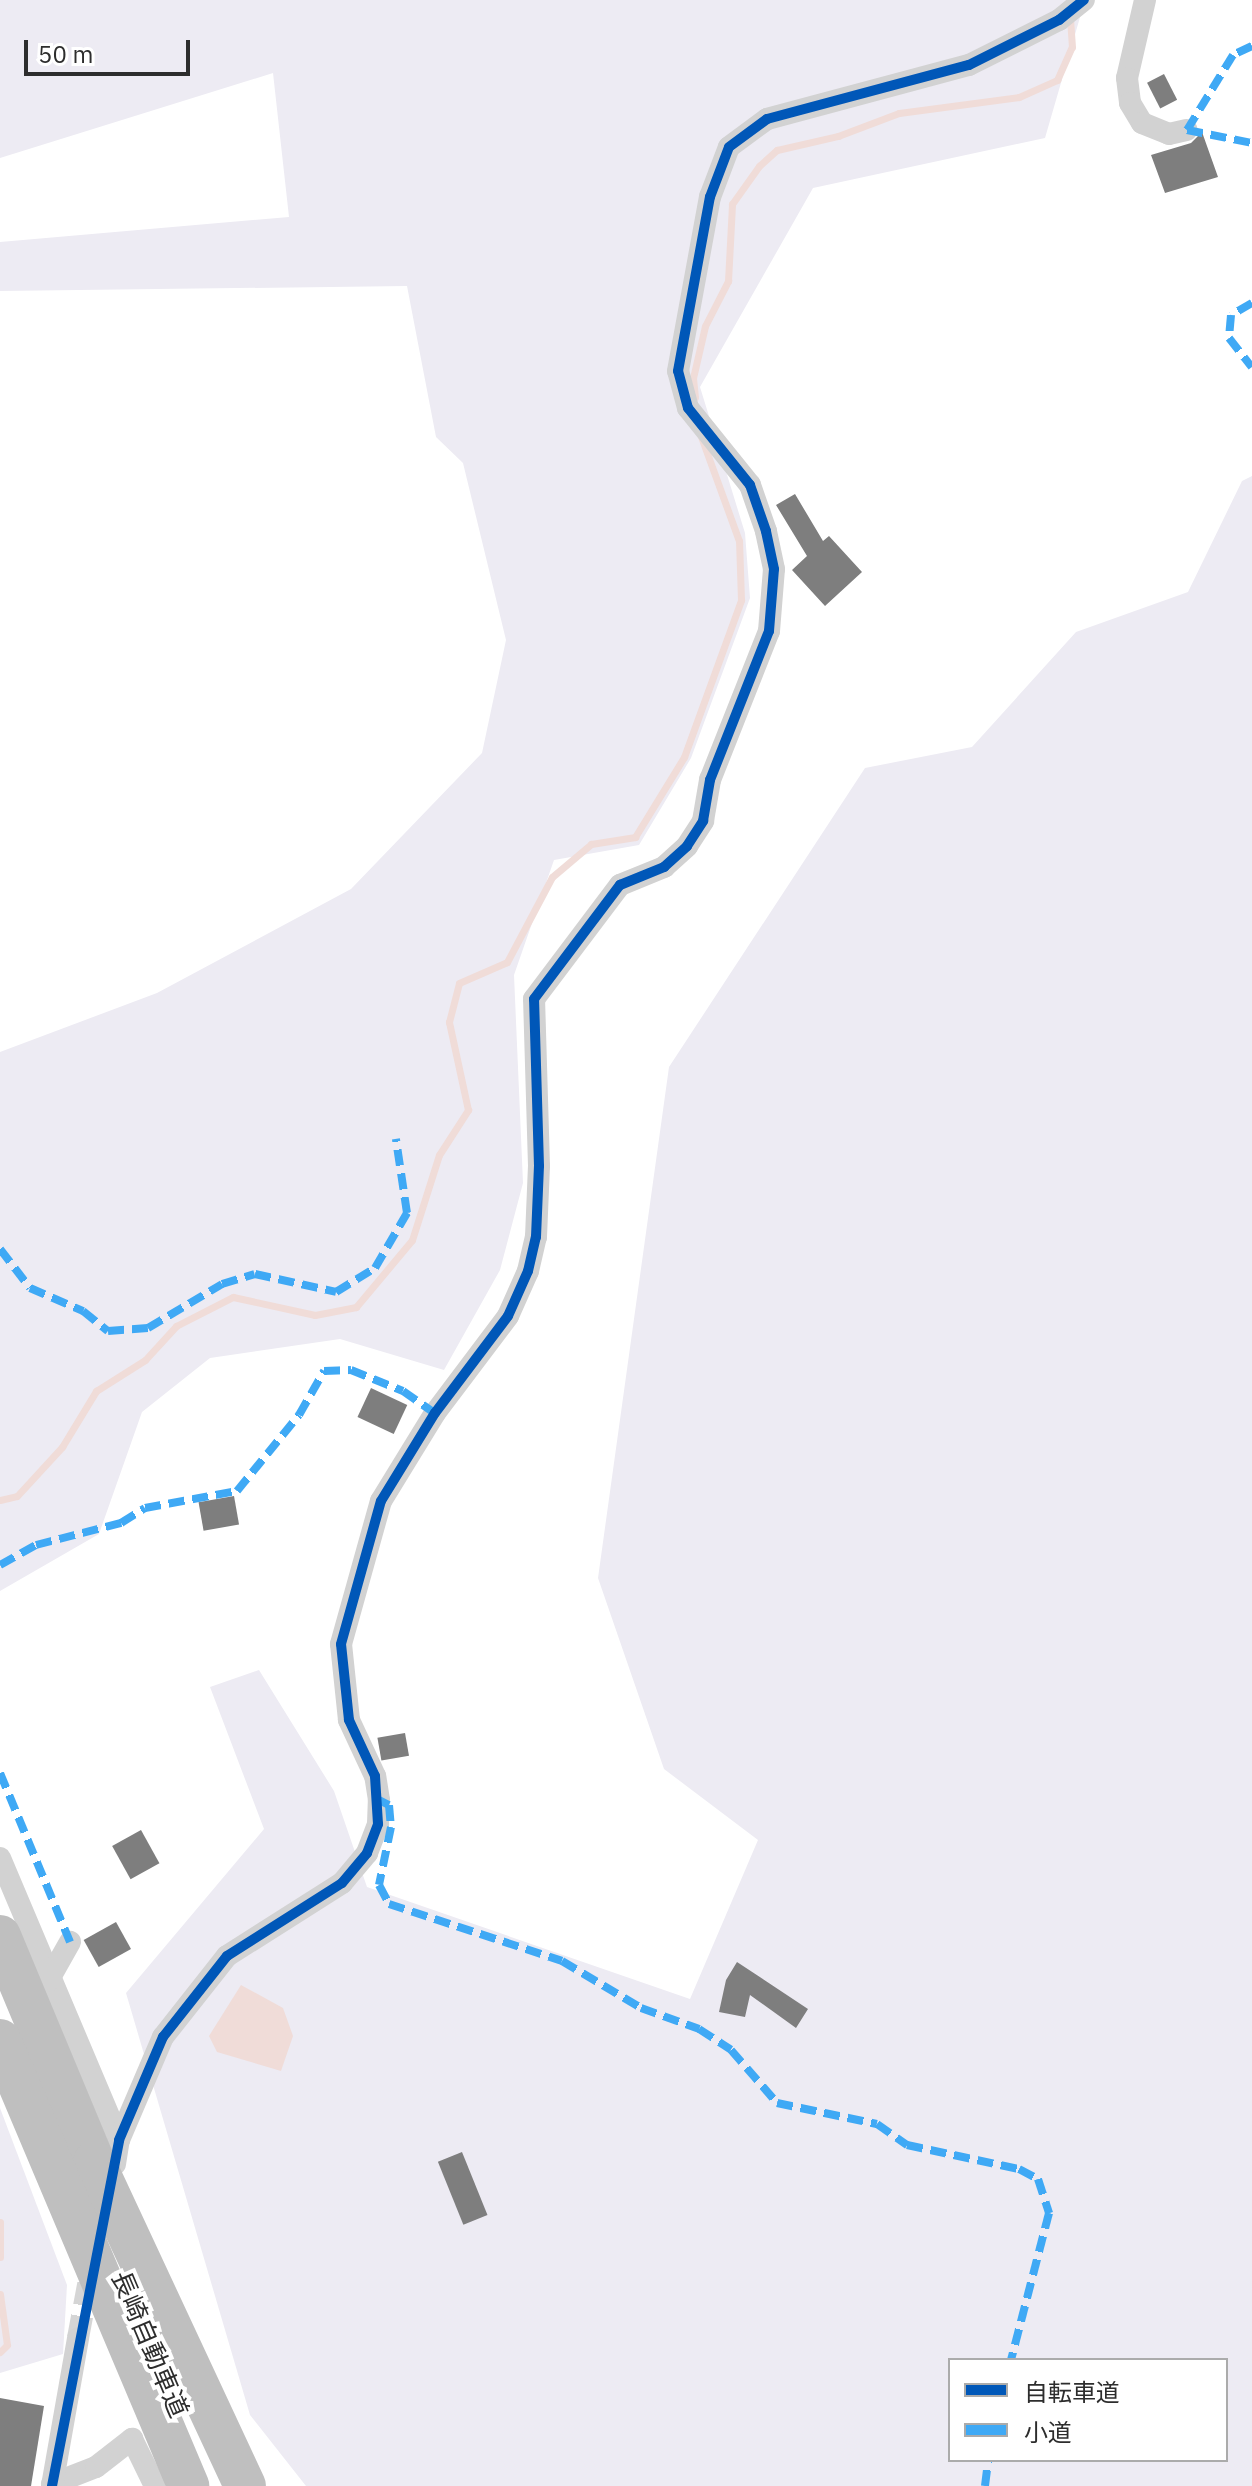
<!DOCTYPE html>
<html>
<head>
<meta charset="utf-8">
<style>
	body { margin:0 }
	#map { position:relative; width:1252px; height:2486px; overflow:hidden; background:#fff; font-family:"IBM Plex Sans","Noto Sans JP",sans-serif }
	div>[style] { position:absolute }
	[style*='--x'] { left:calc(var(--x)*1px); top:calc(var(--y)*1px); width:calc(var(--w)*1px); rotate:calc(var(--a)*1deg) }
	.green>* { inset:0; background:#edebf3 }
	.water>* { inset:0; background:#f0dcd8 }
	.stream>* { height:7px; margin:-3.5px; padding:0 3.5px; transform-origin:3.5px; border-radius:3.5px; background:#f0dcd8 }
	.building>* { inset:0; background:#7e7e7e; transform-origin:0 0 }
	.minor-tunnel>* { height:22px; margin-top:-11px; transform-origin:0; background:repeating-linear-gradient(90deg,#d5d5d5 0 22px,transparent 0 33px) }
	.minor>* { height:22px; margin:-11px; padding:0 11px; transform-origin:11px; border-radius:11px; background:#d2d2d2 }
	.motorway-bridge>* { height:42px; margin:-21px; padding:0 21px; transform-origin:21px; border-radius:21px; background:#bfbfbf }
	.quiet>* { height:8px; margin-top:-4px; transform-origin:0; background:repeating-linear-gradient(90deg,#3fa9f5 0 16px,transparent 0 24px) }
	.cycleway>* { height:10px; margin:-5px; padding:0 5px; transform-origin:5px; border-radius:5px; background:#0057b8 }
	span { translate:-50% -50%; white-space:nowrap; text-align:center; line-height:1.15; -webkit-text-stroke:8px #fff; paint-order:stroke }
	.street-label { font-size:26px; color:#2d2d2d }
	.legend { position:absolute; left:948px; top:2358px; width:280px; height:104px; box-sizing:border-box; background:#fff; border:2px solid #ababab; margin:0; padding:10px 14px; list-style:none; font-size:24px; color:#2d2d2d }
	.legend li { display:flex; align-items:center; gap:16px; height:40px }
	.legend b { width:40px; border:2px solid #ababab }
	.scale { position:absolute; left:24px; top:40px; width:166px; height:36px; box-sizing:border-box; border:4px solid #2d2d2d; border-top:0; padding-left:10px; font-size:24px; line-height:28px; white-space:nowrap; color:#2d2d2d; -webkit-text-stroke:6px #fff; paint-order:stroke }
</style>
</head>
<body>
<div id="map">
	<div class="green">
		<div style="clip-path:polygon(0 0,1085px 0,1045px 138px,813px 188px,700px 387px,745px 533px,750px 598px,691px 758px,639px 845px,554px 860px,514px 975px,523px 1183px,500px 1270px,444px 1370px,340px 1339px,210px 1358px,142px 1412px,99px 1534px,0 1591px,0 1052px,157px 993px,351px 889px,482px 753px,506px 640px,463px 463px,436px 437px,407px 286px,0 291px,0 242px,289px 217px,273px 73px,0 158px)"></div>
		<div style="clip-path:polygon(evenodd,1252px 476px,1252px 2486px,306px 2486px,250px 2415px,126px 1993px,264px 1829px,210px 1687px,259px 1670px,334px 1791px,367px 1887px,690px 1999px,758px 1840px,664px 1769px,598px 1578px,669px 1067px,865px 768px,972px 747px,1076px 632px,1188px 592px,1242px 481px,1252px 476px,950px 2360px,1226px 2360px,1226px 2460px,950px 2460px,950px 2360px)"></div>
		<div style="clip-path:polygon(0 2108px,67px 2285px,63px 2354px,0 2373px)"></div>
	</div>
	<div class="water">
		<div style="clip-path:polygon(241px 1985px,283px 2008px,293px 2036px,281px 2071px,217px 2052px,209px 2036px)"></div>
	</div>
	<div class="stream">
		<div style="--x:695;--y:397;--w:19;--a:-96"></div>
		<div style="--x:693;--y:378;--w:53;--a:-77"></div>
		<div style="--x:705;--y:326;--w:51;--a:-62.9"></div>
		<div style="--x:728;--y:281;--w:77;--a:-87"></div>
		<div style="--x:732;--y:204;--w:47;--a:-54.6"></div>
		<div style="--x:759;--y:166;--w:24;--a:-42"></div>
		<div style="--x:777;--y:150;--w:63;--a:-12.9"></div>
		<div style="--x:838;--y:136;--w:65;--a:-20.7"></div>
		<div style="--x:899;--y:113;--w:121;--a:-7.6"></div>
		<div style="--x:1019;--y:97;--w:42;--a:-24.1"></div>
		<div style="--x:1057;--y:80;--w:36;--a:-66"></div>
		<div style="--x:1072;--y:47;--w:29;--a:-94"></div>
		<div style="--x:0;--y:1500;--w:17;--a:-13"></div>
		<div style="--x:17;--y:1496;--w:67;--a:-47.4"></div>
		<div style="--x:62;--y:1447;--w:66;--a:-58.7"></div>
		<div style="--x:96;--y:1391;--w:58;--a:-32.3"></div>
		<div style="--x:145;--y:1360;--w:46;--a:-47.6"></div>
		<div style="--x:176;--y:1326;--w:64;--a:-27"></div>
		<div style="--x:233;--y:1297;--w:84;--a:12.4"></div>
		<div style="--x:315;--y:1315;--w:42;--a:-11"></div>
		<div style="--x:356;--y:1307;--w:87;--a:-50.1"></div>
		<div style="--x:412;--y:1240;--w:89;--a:-72.4"></div>
		<div style="--x:439;--y:1155;--w:54;--a:-57.2"></div>
		<div style="--x:468;--y:1110;--w:90;--a:-102.2"></div>
		<div style="--x:449;--y:1022;--w:40;--a:-75.6"></div>
		<div style="--x:459;--y:983;--w:52;--a:-23.6"></div>
		<div style="--x:507;--y:962;--w:96;--a:-62.1"></div>
		<div style="--x:552;--y:877;--w:51;--a:-40.2"></div>
		<div style="--x:591;--y:844;--w:45;--a:-9"></div>
		<div style="--x:635;--y:837;--w:94;--a:-58.5"></div>
		<div style="--x:684;--y:757;--w:167;--a:-70"></div>
		<div style="--x:741;--y:600;--w:59;--a:-91.9"></div>
		<div style="--x:739;--y:541;--w:114;--a:-110"></div>
		<div style="--x:0;--y:2222;--w:35;--a:90"></div>
		<div style="--x:0;--y:2294;--w:51;--a:82.2"></div>
		<div style="--x:7;--y:2345;--w:10;--a:135"></div>
	</div>
	<div class="building">
		<div style="left:1164px;top:74px;width:29px;height:19px;rotate:63deg"></div>
		<div style="clip-path:polygon(1202px 132px,1218px 177px,1165px 193px,1151px 155px,1191px 143px)"></div>
		<div style="clip-path:polygon(795px 494px,823px 541px,829px 536px,862px 572px,825px 606px,792px 570px,807px 556px,776px 505px)"></div>
		<div style="left:371px;top:1388px;width:40px;height:32px;rotate:25deg"></div>
		<div style="left:234px;top:1496px;width:29px;height:36px;rotate:80deg"></div>
		<div style="left:405px;top:1733px;width:23px;height:28px;rotate:80deg"></div>
		<div style="left:141px;top:1830px;width:38px;height:33px;rotate:61deg"></div>
		<div style="left:116px;top:1922px;width:31px;height:37px;rotate:61deg"></div>
		<div style="clip-path:polygon(737px 1962px,808px 2009px,796px 2028px,750px 1995px,745px 2017px,719px 2012px,726px 1980px)"></div>
		<div style="left:462px;top:2152px;width:68px;height:26px;rotate:68deg"></div>
		<div style="clip-path:polygon(0 2398px,44px 2406px,31px 2486px,0 2486px)"></div>
	</div>
	<div class="minor-tunnel">
		<div style="--x:78;--y:2338;--w:70;--a:-79.3"></div>
	</div>
	<div class="minor">
		<div style="--x:1145;--y:0;--w:80;--a:103"></div>
		<div style="--x:1127;--y:78;--w:25;--a:83"></div>
		<div style="--x:1130;--y:103;--w:23;--a:59"></div>
		<div style="--x:1142;--y:123;--w:29;--a:22"></div>
		<div style="--x:1169;--y:134;--w:18;--a:-13"></div>
		<div style="--x:0;--y:1858;--w:306;--a:67.1"></div>
		<div style="--x:48;--y:1981;--w:45;--a:-60.6"></div>
		<div style="--x:115;--y:2164;--w:24;--a:-81"></div>
		<div style="--x:119;--y:2140;--w:112;--a:-66.9"></div>
		<div style="--x:163;--y:2037;--w:103;--a:-51.7"></div>
		<div style="--x:227;--y:1956;--w:136;--a:-32.4"></div>
		<div style="--x:342;--y:1883;--w:39;--a:-50"></div>
		<div style="--x:367;--y:1853;--w:31;--a:-69"></div>
		<div style="--x:378;--y:1824;--w:24;--a:-88"></div>
		<div style="--x:379;--y:1800;--w:24;--a:-99"></div>
		<div style="--x:375;--y:1776;--w:62;--a:-114.9"></div>
		<div style="--x:349;--y:1720;--w:76;--a:-96"></div>
		<div style="--x:341;--y:1644;--w:148;--a:-74.4"></div>
		<div style="--x:381;--y:1501;--w:103;--a:-58.5"></div>
		<div style="--x:435;--y:1413;--w:121;--a:-53"></div>
		<div style="--x:508;--y:1316;--w:49;--a:-66"></div>
		<div style="--x:528;--y:1271;--w:35;--a:-77"></div>
		<div style="--x:536;--y:1237;--w:71;--a:-87.6"></div>
		<div style="--x:539;--y:1166;--w:167;--a:-91.7"></div>
		<div style="--x:534;--y:999;--w:143;--a:-53"></div>
		<div style="--x:620;--y:885;--w:48;--a:-22.2"></div>
		<div style="--x:664;--y:867;--w:31;--a:-42"></div>
		<div style="--x:687;--y:846;--w:30;--a:-57"></div>
		<div style="--x:703;--y:821;--w:42;--a:-80.3"></div>
		<div style="--x:710;--y:780;--w:160;--a:-68.4"></div>
		<div style="--x:769;--y:631;--w:62;--a:-85.4"></div>
		<div style="--x:774;--y:569;--w:39;--a:-102"></div>
		<div style="--x:766;--y:531;--w:49;--a:-109.2"></div>
		<div style="--x:750;--y:485;--w:99;--a:-128.8"></div>
		<div style="--x:688;--y:408;--w:38;--a:-105"></div>
		<div style="--x:678;--y:371;--w:177;--a:-79.6"></div>
		<div style="--x:710;--y:197;--w:53;--a:-69.2"></div>
		<div style="--x:729;--y:147;--w:47;--a:-36.4"></div>
		<div style="--x:767;--y:119;--w:209;--a:-15"></div>
		<div style="--x:969;--y:65;--w:101;--a:-26.6"></div>
		<div style="--x:1059;--y:20;--w:32;--a:-39"></div>
		<div style="--x:52;--y:2484;--w:47;--a:-21.1"></div>
		<div style="--x:96;--y:2467;--w:46;--a:-37.9"></div>
		<div style="--x:132;--y:2439;--w:52;--a:63.9"></div>
		<div style="--x:52;--y:2486;--w:150;--a:-80"></div>
	</div>
	<div class="motorway-bridge">
		<div style="--x:0;--y:1936;--w:245;--a:67.4"></div>
		<div style="--x:94;--y:2162;--w:357;--a:65"></div>
		<div style="--x:0;--y:2040;--w:484;--a:67.1"></div>
	</div>
	<div class="quiet">
		<div style="--x:1252;--y:46;--w:21;--a:155"></div>
		<div style="--x:1233;--y:55;--w:88;--a:121.5"></div>
		<div style="--x:1187;--y:130;--w:66;--a:11.3"></div>
		<div style="--x:1252;--y:303;--w:24;--a:150"></div>
		<div style="--x:1231;--y:315;--w:23;--a:95"></div>
		<div style="--x:1229;--y:338;--w:37;--a:52"></div>
		<div style="--x:0;--y:1249;--w:49;--a:52.4"></div>
		<div style="--x:30;--y:1288;--w:58;--a:23.5"></div>
		<div style="--x:83;--y:1311;--w:32;--a:39"></div>
		<div style="--x:108;--y:1331;--w:40;--a:-4.3"></div>
		<div style="--x:148;--y:1328;--w:86;--a:-30.7"></div>
		<div style="--x:222;--y:1284;--w:34;--a:-17"></div>
		<div style="--x:255;--y:1274;--w:83;--a:12.5"></div>
		<div style="--x:336;--y:1292;--w:46;--a:-31.6"></div>
		<div style="--x:375;--y:1268;--w:64;--a:-59.8"></div>
		<div style="--x:407;--y:1213;--w:75;--a:-98.5"></div>
		<div style="--x:0;--y:1565;--w:41;--a:-29.1"></div>
		<div style="--x:36;--y:1545;--w:88;--a:-14.5"></div>
		<div style="--x:121;--y:1523;--w:28;--a:-32"></div>
		<div style="--x:145;--y:1508;--w:94;--a:-10.5"></div>
		<div style="--x:237;--y:1491;--w:98;--a:-50.8"></div>
		<div style="--x:299;--y:1415;--w:51;--a:-60.4"></div>
		<div style="--x:324;--y:1371;--w:27;--a:-2"></div>
		<div style="--x:351;--y:1370;--w:56;--a:22"></div>
		<div style="--x:403;--y:1391;--w:39;--a:35"></div>
		<div style="--x:0;--y:1773;--w:183;--a:67.5"></div>
		<div style="--x:379;--y:1800;--w:11;--a:27"></div>
		<div style="--x:389;--y:1805;--w:22;--a:85"></div>
		<div style="--x:391;--y:1827;--w:59;--a:101.7"></div>
		<div style="--x:379;--y:1885;--w:21;--a:62"></div>
		<div style="--x:389;--y:1904;--w:182;--a:18.2"></div>
		<div style="--x:562;--y:1961;--w:92;--a:30.7"></div>
		<div style="--x:641;--y:2008;--w:62;--a:19.9"></div>
		<div style="--x:699;--y:2029;--w:38;--a:33"></div>
		<div style="--x:731;--y:2050;--w:70;--a:49"></div>
		<div style="--x:777;--y:2103;--w:102;--a:11.9"></div>
		<div style="--x:877;--y:2124;--w:37;--a:35"></div>
		<div style="--x:907;--y:2145;--w:115;--a:12.1"></div>
		<div style="--x:1019;--y:2169;--w:21;--a:28"></div>
		<div style="--x:1038;--y:2179;--w:36;--a:72"></div>
		<div style="--x:1049;--y:2213;--w:152;--a:104.5"></div>
		<div style="--x:985;--y:2486;--w:26;--a:-83"></div>
	</div>
	<div class="cycleway">
		<div style="--x:52;--y:2486;--w:352;--a:-79"></div>
		<div style="--x:119;--y:2140;--w:112;--a:-66.9"></div>
		<div style="--x:163;--y:2037;--w:103;--a:-51.7"></div>
		<div style="--x:227;--y:1956;--w:136;--a:-32.4"></div>
		<div style="--x:342;--y:1883;--w:39;--a:-50"></div>
		<div style="--x:367;--y:1853;--w:31;--a:-69"></div>
		<div style="--x:378;--y:1824;--w:48;--a:-93.6"></div>
		<div style="--x:375;--y:1776;--w:62;--a:-114.9"></div>
		<div style="--x:349;--y:1720;--w:76;--a:-96"></div>
		<div style="--x:341;--y:1644;--w:148;--a:-74.4"></div>
		<div style="--x:381;--y:1501;--w:103;--a:-58.5"></div>
		<div style="--x:435;--y:1413;--w:121;--a:-53"></div>
		<div style="--x:508;--y:1316;--w:49;--a:-66"></div>
		<div style="--x:528;--y:1271;--w:35;--a:-77"></div>
		<div style="--x:536;--y:1237;--w:71;--a:-87.6"></div>
		<div style="--x:539;--y:1166;--w:167;--a:-91.7"></div>
		<div style="--x:534;--y:999;--w:143;--a:-53"></div>
		<div style="--x:620;--y:885;--w:48;--a:-22.2"></div>
		<div style="--x:664;--y:867;--w:31;--a:-42"></div>
		<div style="--x:687;--y:846;--w:30;--a:-57"></div>
		<div style="--x:703;--y:821;--w:42;--a:-80.3"></div>
		<div style="--x:710;--y:780;--w:160;--a:-68.4"></div>
		<div style="--x:769;--y:631;--w:62;--a:-85.4"></div>
		<div style="--x:774;--y:569;--w:39;--a:-102"></div>
		<div style="--x:766;--y:531;--w:49;--a:-109.2"></div>
		<div style="--x:750;--y:485;--w:99;--a:-128.8"></div>
		<div style="--x:688;--y:408;--w:38;--a:-105"></div>
		<div style="--x:678;--y:371;--w:177;--a:-79.6"></div>
		<div style="--x:710;--y:197;--w:53;--a:-69.2"></div>
		<div style="--x:729;--y:147;--w:47;--a:-36.4"></div>
		<div style="--x:767;--y:119;--w:209;--a:-15"></div>
		<div style="--x:969;--y:65;--w:101;--a:-26.6"></div>
		<div style="--x:1059;--y:20;--w:32;--a:-39"></div>
	</div>
	<div class="street-label">
		<span style="left:150px;top:2344px;rotate:67deg">長崎自動車道</span>
	</div>
	<ul class="legend">
	<li><b style="height:10px;background:#0057b8"></b>自転車道</li>
	<li><b style="height:10px;background:#3fa9f5"></b>小道</li>
	</ul>
	<div class="scale">50 m</div>
</div>
</body>
</html>
